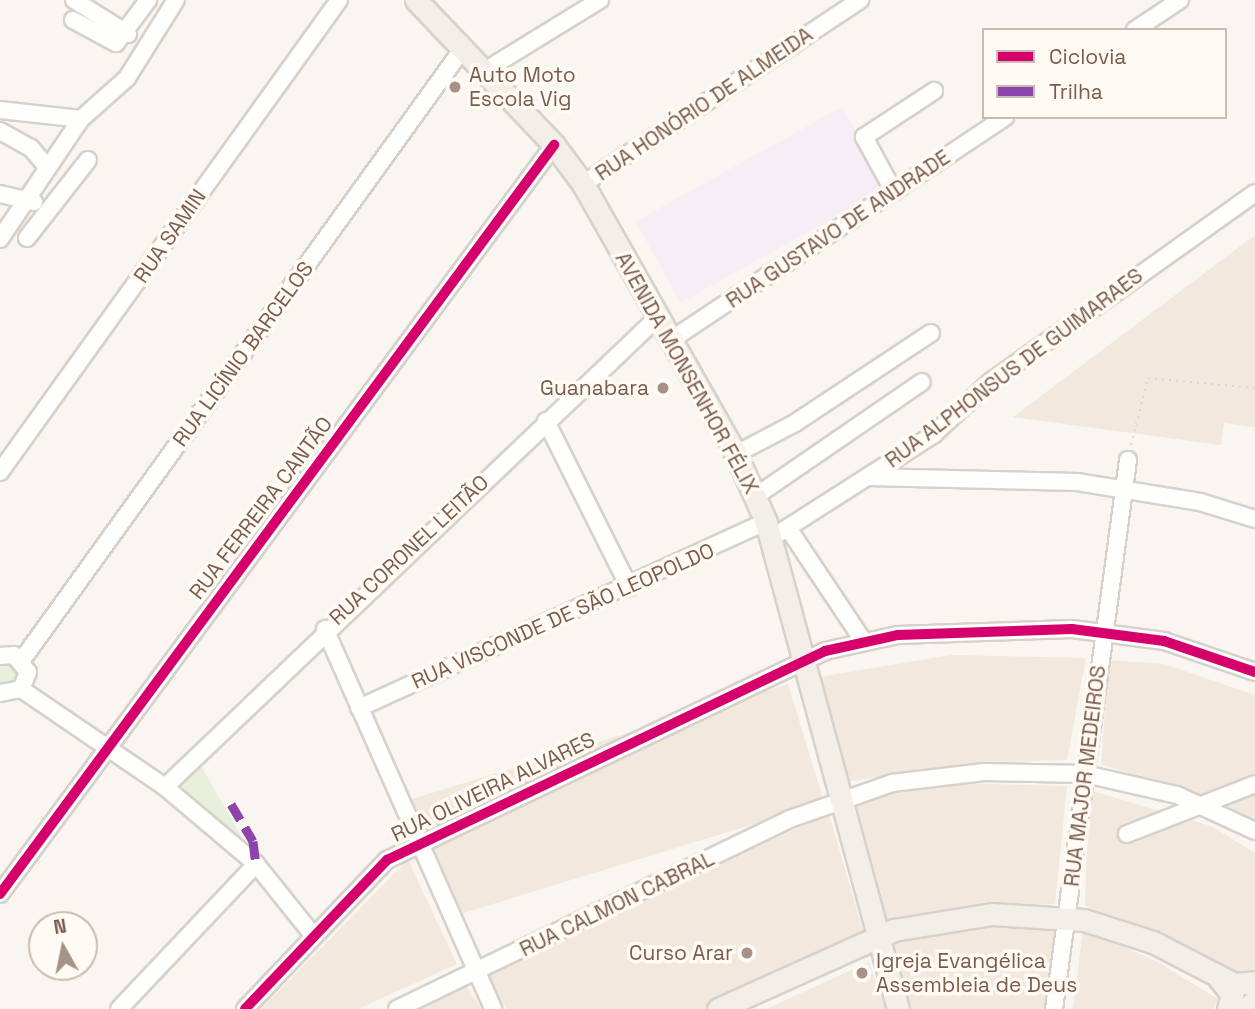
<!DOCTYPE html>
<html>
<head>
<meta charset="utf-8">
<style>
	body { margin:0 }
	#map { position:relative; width:1255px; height:1009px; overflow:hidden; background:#f9f5f0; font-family:"Space Grotesk",sans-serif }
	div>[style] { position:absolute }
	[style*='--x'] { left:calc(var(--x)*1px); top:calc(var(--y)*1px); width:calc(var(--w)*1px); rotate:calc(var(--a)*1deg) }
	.residential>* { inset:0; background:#f2e8de; transform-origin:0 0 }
	.education>* { inset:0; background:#f6eef6; transform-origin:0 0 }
	.green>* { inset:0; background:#e7f0db }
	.path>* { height:2px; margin-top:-1px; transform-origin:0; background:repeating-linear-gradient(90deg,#dcd5d0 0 2px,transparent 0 7px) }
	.roads { filter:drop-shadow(2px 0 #d7d1cb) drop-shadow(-2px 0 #d7d1cb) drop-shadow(0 2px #d7d1cb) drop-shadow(0 -2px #d7d1cb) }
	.minor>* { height:16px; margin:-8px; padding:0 8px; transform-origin:8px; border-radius:8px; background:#fefefd }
	.major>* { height:21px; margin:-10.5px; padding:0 10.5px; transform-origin:10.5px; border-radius:10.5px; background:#f3eee8 }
	.quiet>* { height:9px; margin-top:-4.5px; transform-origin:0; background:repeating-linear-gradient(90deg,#8e44ad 0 18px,transparent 0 27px) }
	.cycleway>* { height:10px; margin:-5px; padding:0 5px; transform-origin:5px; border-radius:5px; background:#d6006c }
	.dots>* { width:19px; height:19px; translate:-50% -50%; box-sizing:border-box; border:4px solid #fffaf3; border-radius:50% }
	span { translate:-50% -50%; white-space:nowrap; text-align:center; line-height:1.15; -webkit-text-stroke:7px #fffaf3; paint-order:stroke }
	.poi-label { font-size:21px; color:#7a5c4d }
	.left { translate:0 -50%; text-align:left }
	.right { translate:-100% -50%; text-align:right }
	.street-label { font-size:21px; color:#7a5c4d }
	.legend { position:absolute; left:982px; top:28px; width:245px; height:91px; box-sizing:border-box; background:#fffaf3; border:2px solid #cabbb1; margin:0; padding:9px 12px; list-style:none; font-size:21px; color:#7a5c4d }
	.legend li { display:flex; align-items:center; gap:14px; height:35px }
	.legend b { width:35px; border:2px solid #cabbb1 }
	.north { position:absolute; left:28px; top:911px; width:70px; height:70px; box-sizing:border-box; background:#fffaf3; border:2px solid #cabbb1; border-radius:50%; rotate:351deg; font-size:19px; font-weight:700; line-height:28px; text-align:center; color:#7a5c4d }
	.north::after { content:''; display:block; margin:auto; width:24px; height:32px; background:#a69286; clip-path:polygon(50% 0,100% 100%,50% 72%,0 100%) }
</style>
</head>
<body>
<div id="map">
	<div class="residential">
		<div style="clip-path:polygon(1255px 235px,1255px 427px,1224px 423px,1221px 445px,1013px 417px)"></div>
		<div style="clip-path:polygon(952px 655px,1086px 658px,1067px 760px,981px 762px,845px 782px,814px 678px)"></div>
		<div style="clip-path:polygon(1108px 660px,1164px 664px,1255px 695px,1255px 824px,1203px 798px,1101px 764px)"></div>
		<div style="left:788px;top:684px;width:124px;height:393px;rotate:73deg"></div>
		<div style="clip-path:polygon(955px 783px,1067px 786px,1055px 904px,971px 908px,887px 923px,851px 801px)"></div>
		<div style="clip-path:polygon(1089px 790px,1211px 826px,1255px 853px,1255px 976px,1236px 975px,1085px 905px)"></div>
		<div style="clip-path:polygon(829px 814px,865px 938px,712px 1009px,507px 1009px,485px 970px)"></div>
		<div style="clip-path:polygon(408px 860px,457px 964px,358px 1009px,261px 1009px)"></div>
		<div style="clip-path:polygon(1064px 920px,1051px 1009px,904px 1009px,886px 940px,969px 924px)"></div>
		<div style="clip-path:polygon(1083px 930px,1156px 961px,1218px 999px,1213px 1009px,1073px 1009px)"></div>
		<div style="clip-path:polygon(869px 962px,885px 1009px,766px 1009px)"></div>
		<div style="clip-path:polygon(467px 987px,482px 1009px,419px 1009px)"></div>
	</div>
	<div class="education">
		<div style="left:842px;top:107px;width:93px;height:236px;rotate:61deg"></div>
	</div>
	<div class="green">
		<div style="clip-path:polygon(10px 662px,20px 681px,0 687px,0 664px)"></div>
		<div style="clip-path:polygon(197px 759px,248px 848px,170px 786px)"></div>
	</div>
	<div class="path">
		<div style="--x:1131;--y:445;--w:69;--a:-75.8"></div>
		<div style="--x:1148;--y:378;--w:107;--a:5.3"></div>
	</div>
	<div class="roads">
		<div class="minor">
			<div style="--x:74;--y:0;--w:64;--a:32.2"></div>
			<div style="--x:73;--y:20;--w:49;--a:28.1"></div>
			<div style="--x:116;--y:43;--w:54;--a:-53.3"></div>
			<div style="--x:1135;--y:30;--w:54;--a:-33.7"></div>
			<div style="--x:486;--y:70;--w:134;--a:-31.6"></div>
			<div style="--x:0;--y:110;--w:81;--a:6.3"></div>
			<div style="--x:0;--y:131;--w:35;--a:29"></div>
			<div style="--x:31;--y:148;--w:25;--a:50"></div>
			<div style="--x:583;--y:184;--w:333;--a:-33.6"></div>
			<div style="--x:894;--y:192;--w:63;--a:-118.6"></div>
			<div style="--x:864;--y:137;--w:84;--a:-33.3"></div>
			<div style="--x:0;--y:194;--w:35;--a:13"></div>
			<div style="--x:27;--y:238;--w:99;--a:-52"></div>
			<div style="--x:0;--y:239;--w:145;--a:-56"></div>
			<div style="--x:81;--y:119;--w:62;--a:-41.7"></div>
			<div style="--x:127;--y:78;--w:92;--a:-57.9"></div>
			<div style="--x:671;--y:340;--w:402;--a:-33.7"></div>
			<div style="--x:546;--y:421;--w:186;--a:63.4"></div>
			<div style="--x:736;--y:454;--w:67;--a:-27.7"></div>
			<div style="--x:795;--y:423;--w:163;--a:-33.5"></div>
			<div style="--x:0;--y:472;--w:581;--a:-54.31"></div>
			<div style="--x:869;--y:477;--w:208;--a:1.4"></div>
			<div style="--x:1077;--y:482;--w:125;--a:9.2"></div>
			<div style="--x:1200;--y:502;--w:58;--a:17.2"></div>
			<div style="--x:756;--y:496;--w:201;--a:-34.5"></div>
			<div style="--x:788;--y:528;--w:133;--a:56.3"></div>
			<div style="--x:770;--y:539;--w:195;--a:-32.6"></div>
			<div style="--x:934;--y:434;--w:76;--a:-42.9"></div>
			<div style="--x:990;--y:382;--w:325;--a:-35.5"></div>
			<div style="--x:325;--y:629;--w:415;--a:66.1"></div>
			<div style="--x:0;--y:656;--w:14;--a:-4"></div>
			<div style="--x:14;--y:655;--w:22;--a:51"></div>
			<div style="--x:28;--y:672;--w:18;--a:112"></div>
			<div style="--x:21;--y:689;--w:21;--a:169"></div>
			<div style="--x:22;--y:660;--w:756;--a:-54.21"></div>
			<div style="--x:21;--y:689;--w:174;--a:34.2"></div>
			<div style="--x:165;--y:787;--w:119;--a:40.2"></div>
			<div style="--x:256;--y:864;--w:90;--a:51.3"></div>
			<div style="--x:359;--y:708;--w:447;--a:-24.6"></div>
			<div style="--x:165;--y:787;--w:680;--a:-43.63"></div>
			<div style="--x:1127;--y:834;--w:137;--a:-21.3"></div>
			<div style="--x:0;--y:894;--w:932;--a:-53.51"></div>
			<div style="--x:119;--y:1009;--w:199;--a:-46.6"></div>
			<div style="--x:245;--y:1009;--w:206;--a:-46.4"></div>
			<div style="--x:387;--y:860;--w:485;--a:-25.5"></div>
			<div style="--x:825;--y:651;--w:75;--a:-12.4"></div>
			<div style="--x:898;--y:635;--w:174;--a:-2"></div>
			<div style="--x:1072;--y:629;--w:93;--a:7.4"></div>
			<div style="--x:1164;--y:641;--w:96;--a:18.8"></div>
			<div style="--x:397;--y:1009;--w:437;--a:-25.8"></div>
			<div style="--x:790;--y:819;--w:108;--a:-19.4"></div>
			<div style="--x:892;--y:783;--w:93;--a:-6.8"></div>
			<div style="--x:984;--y:772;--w:101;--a:1.1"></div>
			<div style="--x:1085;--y:774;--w:94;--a:12.9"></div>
			<div style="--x:1177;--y:795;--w:86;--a:24.8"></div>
			<div style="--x:1054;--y:1009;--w:554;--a:-82.32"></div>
		</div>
		<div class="major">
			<div style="--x:416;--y:0;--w:200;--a:46.4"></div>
			<div style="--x:554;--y:145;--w:49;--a:53.4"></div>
			<div style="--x:583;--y:184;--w:310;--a:60.5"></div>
			<div style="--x:736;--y:454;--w:74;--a:66.2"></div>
			<div style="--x:766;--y:522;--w:505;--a:74.83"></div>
			<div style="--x:1218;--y:977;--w:23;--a:52"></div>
			<div style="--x:1232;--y:995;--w:15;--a:106"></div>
			<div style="--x:718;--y:1009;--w:193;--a:-24.2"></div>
			<div style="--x:894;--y:930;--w:99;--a:-9.3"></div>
			<div style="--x:992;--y:914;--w:92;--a:3.7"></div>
			<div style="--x:1084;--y:920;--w:72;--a:17.7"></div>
			<div style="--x:1153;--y:942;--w:91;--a:27.4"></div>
			<div style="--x:1234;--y:984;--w:21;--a:-5"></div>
			<div style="--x:1246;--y:1009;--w:12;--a:-42"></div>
		</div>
	</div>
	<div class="quiet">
		<div style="--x:231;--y:804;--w:43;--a:59.3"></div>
		<div style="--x:253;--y:841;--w:23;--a:83"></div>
	</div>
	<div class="cycleway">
		<div style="--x:0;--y:894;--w:932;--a:-53.51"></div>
		<div style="--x:245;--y:1009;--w:206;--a:-46.4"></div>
		<div style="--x:387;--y:860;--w:485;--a:-25.5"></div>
		<div style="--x:825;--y:651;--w:75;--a:-12.4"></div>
		<div style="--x:898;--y:635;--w:174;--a:-2"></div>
		<div style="--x:1072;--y:629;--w:93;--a:7.4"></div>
		<div style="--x:1164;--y:641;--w:96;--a:18.8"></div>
	</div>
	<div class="dots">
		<div style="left:455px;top:87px;background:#a69286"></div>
		<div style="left:663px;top:388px;background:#a69286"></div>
		<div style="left:747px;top:953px;background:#a69286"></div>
		<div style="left:862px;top:973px;background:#a69286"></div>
	</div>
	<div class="poi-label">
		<span class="left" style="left:469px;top:87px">Auto Moto<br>Escola Vig</span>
		<span class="right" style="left:649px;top:388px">Guanabara</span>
		<span class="right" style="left:733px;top:953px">Curso Arar</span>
		<span class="left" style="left:876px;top:973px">Igreja Evangélica<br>Assembleia de Deus</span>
	</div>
	<div class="street-label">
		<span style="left:704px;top:104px;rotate:-34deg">RUA HONÓRIO DE ALMEIDA</span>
		<span style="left:838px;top:229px;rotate:-34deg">RUA GUSTAVO DE ANDRADE</span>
		<span style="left:170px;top:236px;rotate:-55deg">RUA SAMIN</span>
		<span style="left:243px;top:354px;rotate:-54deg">RUA LICÍNIO BARCELOS</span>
		<span style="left:1014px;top:368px;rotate:-37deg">RUA ALPHONSUS DE GUIMARAES</span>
		<span style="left:687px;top:373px;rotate:61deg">AVENIDA MONSENHOR FÉLIX</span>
		<span style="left:261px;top:508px;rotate:-53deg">RUA FERREIRA CANTÃO</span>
		<span style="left:409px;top:550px;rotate:-43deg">RUA CORONEL LEITÃO</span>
		<span style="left:563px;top:616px;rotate:-24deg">RUA VISCONDE DE SÃO LEOPOLDO</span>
		<span style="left:1085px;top:776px;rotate:-83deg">RUA MAJOR MEDEIROS</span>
		<span style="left:493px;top:787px;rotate:-26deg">RUA OLIVEIRA ALVARES</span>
		<span style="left:617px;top:904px;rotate:-26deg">RUA CALMON CABRAL</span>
	</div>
	<ul class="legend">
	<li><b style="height:9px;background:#d6006c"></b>Ciclovia</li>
	<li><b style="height:9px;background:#8e44ad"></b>Trilha</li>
	</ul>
	<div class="north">N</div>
</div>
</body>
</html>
